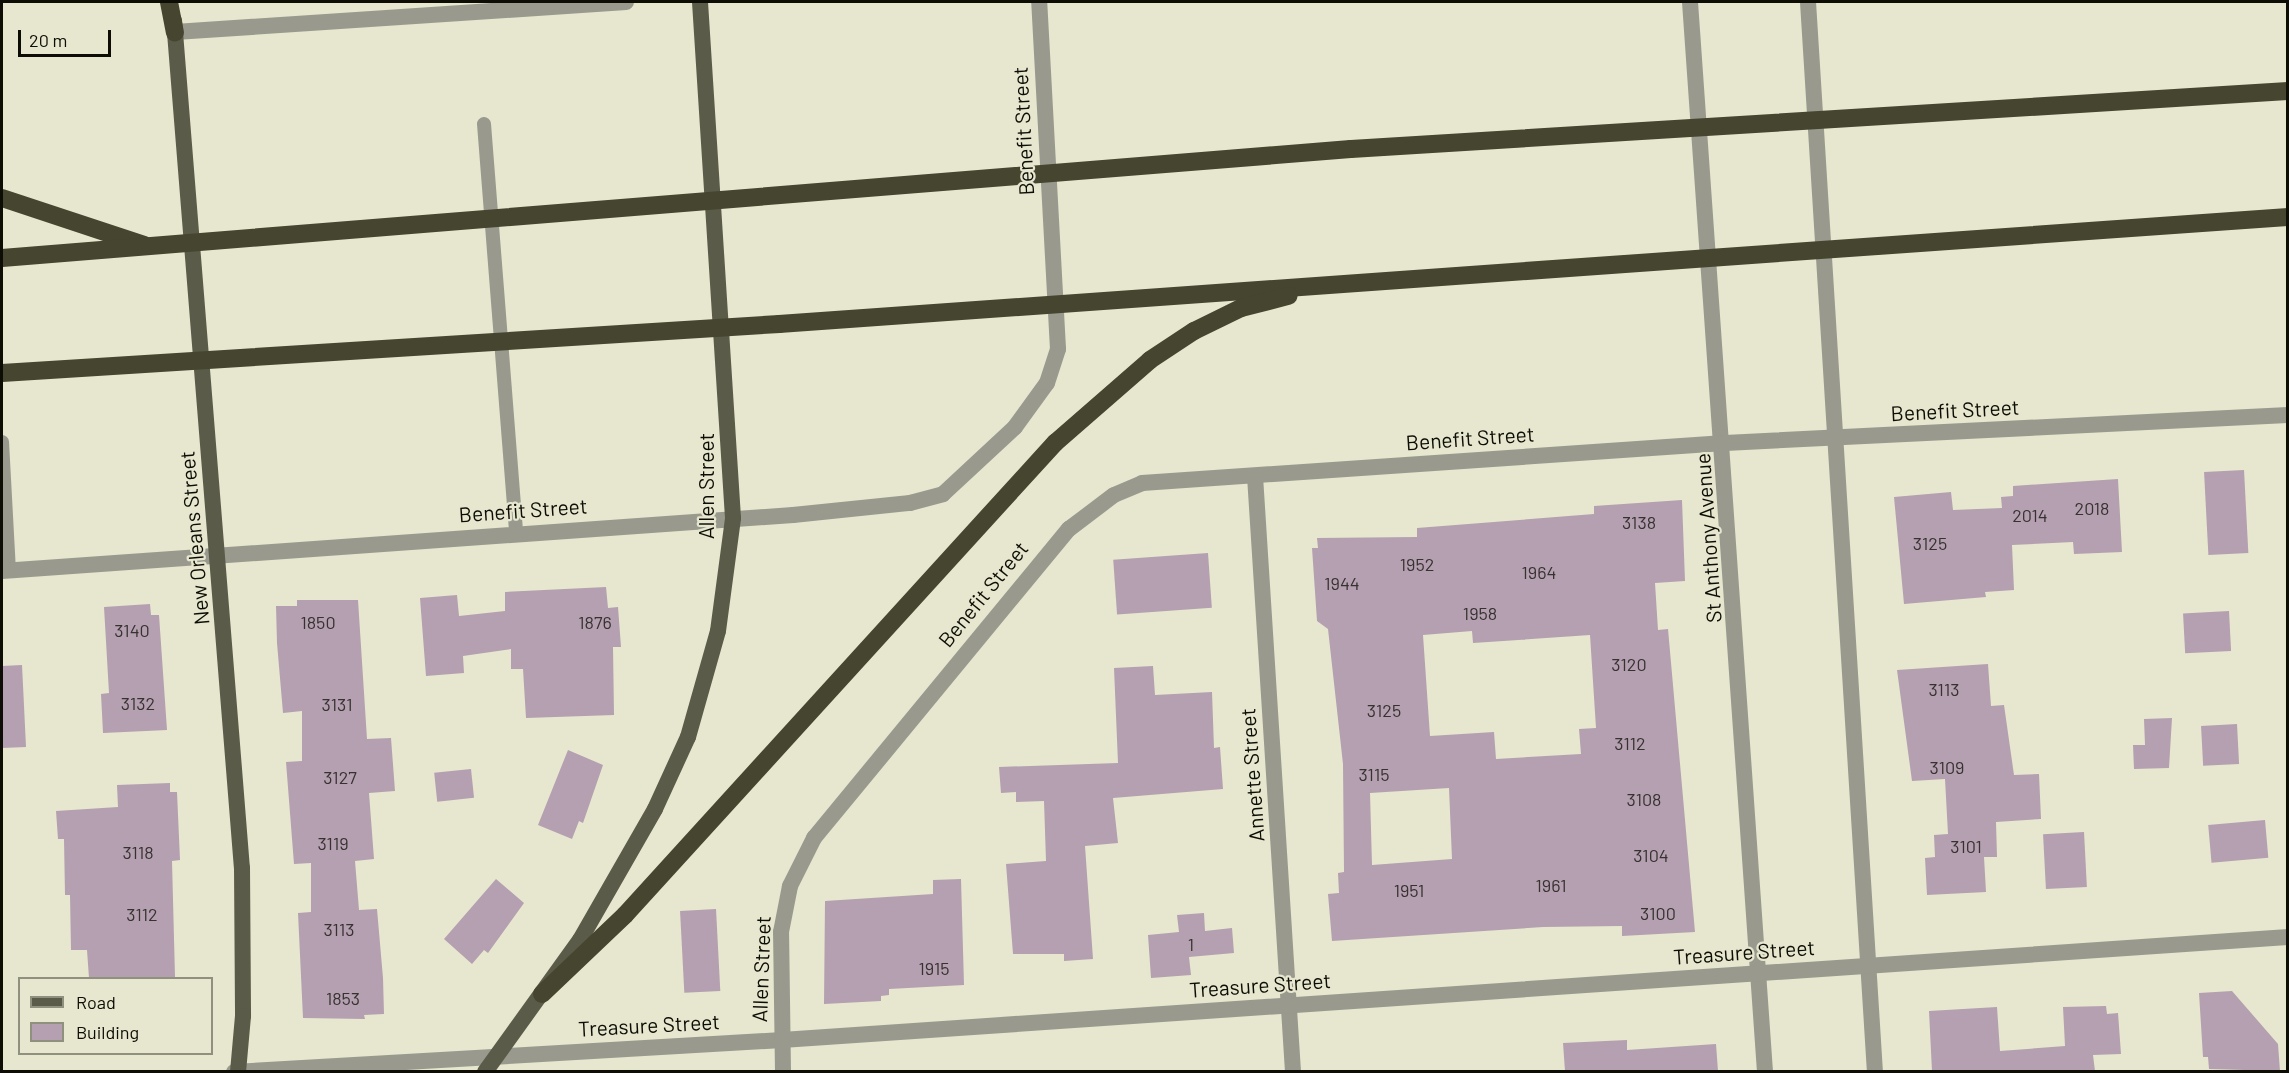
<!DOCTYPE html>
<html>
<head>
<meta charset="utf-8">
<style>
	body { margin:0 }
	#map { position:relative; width:2289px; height:1073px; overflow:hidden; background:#e6e7ce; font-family:Barlow,sans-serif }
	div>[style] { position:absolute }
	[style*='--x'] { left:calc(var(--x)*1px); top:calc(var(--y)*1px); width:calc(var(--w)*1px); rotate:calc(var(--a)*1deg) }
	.building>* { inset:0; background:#b4a0b1; transform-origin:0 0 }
	.service>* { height:14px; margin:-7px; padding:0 7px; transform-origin:7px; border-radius:7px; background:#99998e }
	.minor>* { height:16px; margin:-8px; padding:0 8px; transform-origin:8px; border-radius:8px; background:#99998e }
	.primary>* { height:16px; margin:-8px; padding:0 8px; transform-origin:8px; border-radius:8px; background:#5b5b49 }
	.motorway>* { height:18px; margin:-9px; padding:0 9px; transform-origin:9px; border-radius:9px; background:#454530 }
	span { translate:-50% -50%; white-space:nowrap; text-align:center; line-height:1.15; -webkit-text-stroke:4.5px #e6e7ce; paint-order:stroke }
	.number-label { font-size:18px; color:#373230 }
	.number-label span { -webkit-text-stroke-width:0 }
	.street-label { font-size:21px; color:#0d0d05 }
	.frame { position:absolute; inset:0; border:3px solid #0d0d05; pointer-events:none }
	.legend { position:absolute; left:18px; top:977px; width:195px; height:78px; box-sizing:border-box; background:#e6e7ce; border:2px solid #8f907e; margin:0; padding:8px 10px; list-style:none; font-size:18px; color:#0d0d05 }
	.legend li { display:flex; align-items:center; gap:12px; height:30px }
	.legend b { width:30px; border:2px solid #8f907e }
	.scale { position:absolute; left:18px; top:30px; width:93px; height:27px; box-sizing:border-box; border:3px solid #0d0d05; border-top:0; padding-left:8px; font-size:18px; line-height:21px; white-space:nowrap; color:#0d0d05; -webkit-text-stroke:4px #e6e7ce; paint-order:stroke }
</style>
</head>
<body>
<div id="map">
	<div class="building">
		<div style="left:2244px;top:470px;width:83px;height:40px;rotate:87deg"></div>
		<div style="clip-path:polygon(2118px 479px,2122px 552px,2074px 554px,2073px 542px,2012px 545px,2014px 590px,1985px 592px,1986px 597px,1904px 604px,1894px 497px,1951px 492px,1953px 510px,2002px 508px,2001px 497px,2013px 496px,2013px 486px)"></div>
		<div style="clip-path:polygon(evenodd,1682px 500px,1685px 581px,1655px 583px,1658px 630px,1668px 629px,1695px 932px,1622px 936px,1622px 926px,1543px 927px,1332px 941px,1328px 894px,1339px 893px,1338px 873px,1344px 872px,1343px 764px,1328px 629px,1317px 621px,1312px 548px,1318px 548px,1317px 538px,1417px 537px,1417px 528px,1594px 514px,1594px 506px,1682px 500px,1472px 631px,1473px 643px,1590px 635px,1596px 728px,1579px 729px,1581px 754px,1496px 759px,1494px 732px,1430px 736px,1423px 635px,1472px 631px,1682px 500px,1449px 788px,1452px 859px,1372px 865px,1370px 793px,1449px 788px)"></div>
		<div style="left:1208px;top:553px;width:55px;height:95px;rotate:86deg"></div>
		<div style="clip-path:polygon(606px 587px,608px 608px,618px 607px,621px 647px,613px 647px,614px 715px,526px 718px,523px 669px,511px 669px,511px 649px,463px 656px,464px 673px,426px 676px,420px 598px,457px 595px,459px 616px,505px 611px,505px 592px)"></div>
		<div style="clip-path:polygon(297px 600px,358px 600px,367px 739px,391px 738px,395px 791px,369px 793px,374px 859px,355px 861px,359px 910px,377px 909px,383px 978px,384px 1014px,364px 1015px,365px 1019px,303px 1018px,298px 913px,311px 912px,311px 863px,294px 864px,286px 762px,302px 761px,302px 711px,283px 713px,277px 643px,276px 606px,297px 606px)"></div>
		<div style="clip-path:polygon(150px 604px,151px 615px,159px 615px,167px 730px,103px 733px,101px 694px,109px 693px,104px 607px)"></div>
		<div style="left:2229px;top:611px;width:40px;height:46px;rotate:87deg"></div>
		<div style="clip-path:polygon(1988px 664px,1991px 706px,2004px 705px,2014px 775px,2039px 774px,2041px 819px,1996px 822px,1997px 857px,1984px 857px,1986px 892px,1927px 895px,1925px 858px,1935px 857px,1934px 835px,1948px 834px,1945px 779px,1912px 781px,1897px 670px)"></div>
		<div style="clip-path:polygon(22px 665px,26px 747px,2px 748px,2px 666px)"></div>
		<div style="clip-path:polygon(1153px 666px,1155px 695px,1212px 692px,1214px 748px,1220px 747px,1223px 789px,1113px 798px,1118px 843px,1085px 846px,1093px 959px,1064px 961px,1064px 954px,1013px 954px,1006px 864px,1046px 861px,1044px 801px,1016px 802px,1016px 792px,1001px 793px,999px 767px,1118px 763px,1114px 668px)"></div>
		<div style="clip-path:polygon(2172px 718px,2169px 768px,2134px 769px,2133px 745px,2145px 745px,2144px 719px)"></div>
		<div style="left:2237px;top:724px;width:40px;height:36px;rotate:87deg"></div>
		<div style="clip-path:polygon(568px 750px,603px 765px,583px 823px,579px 821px,572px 839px,538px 825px)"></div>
		<div style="left:471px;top:769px;width:29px;height:37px;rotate:84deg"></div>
		<div style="clip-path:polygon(170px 783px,170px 792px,177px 792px,180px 860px,172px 861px,175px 977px,89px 978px,87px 950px,71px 950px,70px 895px,65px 895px,64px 839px,58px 839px,56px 811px,118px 807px,117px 785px)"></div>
		<div style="left:2265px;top:820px;width:38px;height:57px;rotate:85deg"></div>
		<div style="left:2084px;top:832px;width:55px;height:41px;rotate:87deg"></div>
		<div style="clip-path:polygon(496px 879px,524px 903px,488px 953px,484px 950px,472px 964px,444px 939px)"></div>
		<div style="clip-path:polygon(961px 879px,964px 985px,889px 989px,889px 995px,881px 996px,881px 1001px,824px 1004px,825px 901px,933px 894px,933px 880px)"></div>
		<div style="left:716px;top:909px;width:82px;height:36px;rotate:87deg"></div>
		<div style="clip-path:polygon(1204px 913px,1205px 931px,1232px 928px,1234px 953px,1189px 957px,1191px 975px,1151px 978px,1148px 935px,1179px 932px,1177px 915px)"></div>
		<div style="clip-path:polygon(2232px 991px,2278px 1044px,2280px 1071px,2209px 1069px,2208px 1057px,2203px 1057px,2199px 993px)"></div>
		<div style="clip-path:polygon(2106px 1006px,2107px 1014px,2118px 1013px,2121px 1054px,2093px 1055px,2095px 1071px,1932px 1071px,1929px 1011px,1997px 1007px,2000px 1051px,2065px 1046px,2063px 1007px)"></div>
		<div style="clip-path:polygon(1627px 1040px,1627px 1050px,1716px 1044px,1718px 1071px,1565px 1071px,1563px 1043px)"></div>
	</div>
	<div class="service">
		<div style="--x:484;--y:124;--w:411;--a:85.5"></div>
		<div style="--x:2;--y:442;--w:129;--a:86.9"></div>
	</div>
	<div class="minor">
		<div style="--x:1690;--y:2;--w:1073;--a:85.99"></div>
		<div style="--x:1808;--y:2;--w:1072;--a:86.42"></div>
		<div style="--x:175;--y:32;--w:452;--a:-3.8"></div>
		<div style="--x:1255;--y:476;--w:597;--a:86.35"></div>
		<div style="--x:2;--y:571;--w:793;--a:-4.05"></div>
		<div style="--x:793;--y:515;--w:118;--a:-5.9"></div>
		<div style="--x:910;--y:503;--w:34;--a:-15"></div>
		<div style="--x:943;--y:494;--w:98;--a:-42.9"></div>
		<div style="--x:1015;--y:427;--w:54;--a:-54"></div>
		<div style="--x:1047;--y:383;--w:36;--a:-72"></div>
		<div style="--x:1058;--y:349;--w:348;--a:-93.1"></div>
		<div style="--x:234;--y:1072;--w:549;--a:-3.34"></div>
		<div style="--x:782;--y:1040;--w:1510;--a:-3.91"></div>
		<div style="--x:783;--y:1072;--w:140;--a:-90.8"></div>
		<div style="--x:781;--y:932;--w:47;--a:-78.9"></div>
		<div style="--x:790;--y:886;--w:54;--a:-63.4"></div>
		<div style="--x:814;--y:838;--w:401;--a:-50.5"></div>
		<div style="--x:1069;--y:529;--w:56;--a:-37.1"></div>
		<div style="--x:1114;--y:495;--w:30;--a:-23"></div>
		<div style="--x:1142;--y:483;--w:584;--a:-3.92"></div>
		<div style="--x:1725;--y:443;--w:564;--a:-2.85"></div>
	</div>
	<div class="primary">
		<div style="--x:174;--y:20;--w:851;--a:85.42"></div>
		<div style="--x:242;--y:868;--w:148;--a:89.6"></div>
		<div style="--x:243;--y:1016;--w:56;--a:95.1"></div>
		<div style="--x:485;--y:1072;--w:163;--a:-54.3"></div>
		<div style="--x:580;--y:940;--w:151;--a:-60.2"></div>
		<div style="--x:655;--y:809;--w:79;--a:-65.4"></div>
		<div style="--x:688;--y:737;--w:110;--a:-74.2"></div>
		<div style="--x:718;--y:631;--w:114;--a:-82.4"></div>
		<div style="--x:733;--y:518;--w:517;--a:-93.66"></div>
	</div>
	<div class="motorway">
		<div style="--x:169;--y:2;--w:31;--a:79"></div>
		<div style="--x:2;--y:198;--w:150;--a:18.3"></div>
		<div style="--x:2;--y:258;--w:1353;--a:-4.62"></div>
		<div style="--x:1351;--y:149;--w:939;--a:-3.54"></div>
		<div style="--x:2;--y:373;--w:779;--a:-3.61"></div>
		<div style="--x:779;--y:324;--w:1513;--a:-4.06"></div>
		<div style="--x:542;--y:994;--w:115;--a:-43.6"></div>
		<div style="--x:625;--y:915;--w:639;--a:-47.67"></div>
		<div style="--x:1055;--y:443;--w:126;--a:-41.1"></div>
		<div style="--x:1150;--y:360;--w:53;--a:-33.4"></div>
		<div style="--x:1194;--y:331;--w:52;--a:-26.1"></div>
		<div style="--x:1241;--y:308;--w:49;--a:-14.3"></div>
	</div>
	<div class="number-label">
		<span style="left:2092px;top:508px">2018</span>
		<span style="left:2030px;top:515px">2014</span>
		<span style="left:1639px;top:522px">3138</span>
		<span style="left:1930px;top:543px">3125</span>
		<span style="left:1417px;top:564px">1952</span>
		<span style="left:1539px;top:572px">1964</span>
		<span style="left:1342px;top:583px">1944</span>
		<span style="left:1480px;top:613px">1958</span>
		<span style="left:318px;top:622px">1850</span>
		<span style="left:595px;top:622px">1876</span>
		<span style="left:132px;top:630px">3140</span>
		<span style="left:1629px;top:664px">3120</span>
		<span style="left:1944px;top:689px">3113</span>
		<span style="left:138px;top:703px">3132</span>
		<span style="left:337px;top:704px">3131</span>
		<span style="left:1384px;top:710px">3125</span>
		<span style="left:1630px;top:743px">3112</span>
		<span style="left:1947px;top:767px">3109</span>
		<span style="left:1374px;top:774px">3115</span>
		<span style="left:340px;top:777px">3127</span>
		<span style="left:1644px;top:799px">3108</span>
		<span style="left:333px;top:843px">3119</span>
		<span style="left:1966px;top:846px">3101</span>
		<span style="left:138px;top:852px">3118</span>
		<span style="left:1651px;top:855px">3104</span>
		<span style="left:1551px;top:885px">1961</span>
		<span style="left:1409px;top:890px">1951</span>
		<span style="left:1658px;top:913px">3100</span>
		<span style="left:142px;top:914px">3112</span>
		<span style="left:339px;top:929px">3113</span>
		<span style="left:1191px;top:944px">1</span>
		<span style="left:934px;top:968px">1915</span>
		<span style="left:343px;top:998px">1853</span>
	</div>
	<div class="street-label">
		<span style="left:1023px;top:131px;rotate:-93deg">Benefit Street</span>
		<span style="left:1955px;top:410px;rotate:-3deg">Benefit Street</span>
		<span style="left:1470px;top:438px;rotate:-4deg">Benefit Street</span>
		<span style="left:706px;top:486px;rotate:-90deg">Allen Street</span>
		<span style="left:523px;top:510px;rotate:-4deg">Benefit Street</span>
		<span style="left:194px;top:538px;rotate:-95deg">New Orleans Street</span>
		<span style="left:1708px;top:538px;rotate:-94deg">St Anthony Avenue</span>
		<span style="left:983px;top:594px;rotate:-51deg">Benefit Street</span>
		<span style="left:1252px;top:775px;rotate:-94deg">Annette Street</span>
		<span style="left:1744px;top:952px;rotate:-4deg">Treasure Street</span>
		<span style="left:761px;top:969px;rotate:-88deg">Allen Street</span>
		<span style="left:1260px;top:985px;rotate:-4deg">Treasure Street</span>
		<span style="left:649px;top:1025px;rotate:-3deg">Treasure Street</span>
	</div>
	<div class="frame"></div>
	<ul class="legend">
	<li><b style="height:8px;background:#5b5b49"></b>Road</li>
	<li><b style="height:16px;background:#b4a0b1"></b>Building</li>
	</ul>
	<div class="scale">20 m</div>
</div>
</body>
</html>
